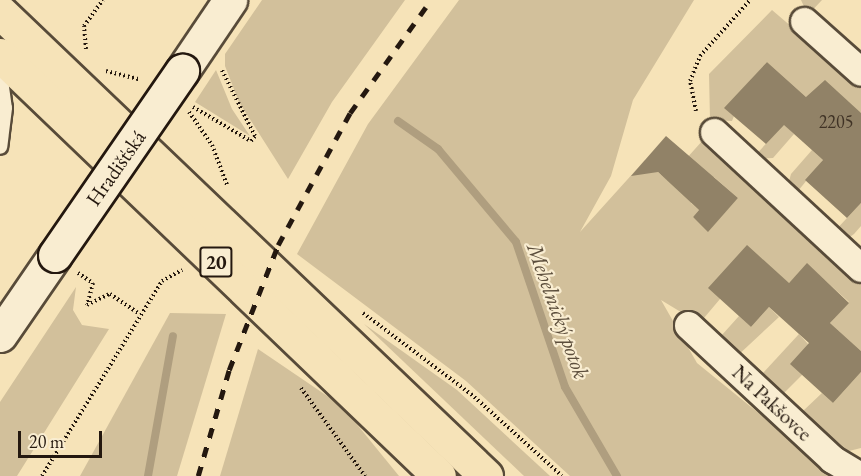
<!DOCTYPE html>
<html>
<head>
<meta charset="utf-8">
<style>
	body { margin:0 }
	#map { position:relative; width:861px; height:476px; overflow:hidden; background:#f6e3b8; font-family:"EB Garamond",serif }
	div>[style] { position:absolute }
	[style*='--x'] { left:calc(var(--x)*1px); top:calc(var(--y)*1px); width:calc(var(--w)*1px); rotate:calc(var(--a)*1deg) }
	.green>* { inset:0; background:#d2c09b }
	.stream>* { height:8px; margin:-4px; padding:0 4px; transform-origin:4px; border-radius:4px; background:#af9e7f }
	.building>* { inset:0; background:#918267 }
	.path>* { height:4px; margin-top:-2px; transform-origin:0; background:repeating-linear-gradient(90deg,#24180f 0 1.5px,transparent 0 4.5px) }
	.roads { filter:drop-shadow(2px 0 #584b39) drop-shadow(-2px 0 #584b39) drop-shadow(0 2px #584b39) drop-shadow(0 -2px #584b39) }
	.lane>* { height:14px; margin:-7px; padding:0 7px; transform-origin:7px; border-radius:7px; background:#f9edd1 }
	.street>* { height:27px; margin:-13.5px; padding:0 13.5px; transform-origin:13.5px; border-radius:13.5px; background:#f9edd1 }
	.secondary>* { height:33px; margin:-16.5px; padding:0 16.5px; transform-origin:16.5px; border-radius:16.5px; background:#f9edd1 }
	.highway>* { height:33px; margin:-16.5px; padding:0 16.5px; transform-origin:16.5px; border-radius:16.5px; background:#f6e3b8 }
	.rail>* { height:4.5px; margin-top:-2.25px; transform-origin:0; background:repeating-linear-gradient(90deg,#24180f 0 10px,transparent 0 20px) }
	.bridges { filter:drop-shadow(2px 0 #24180f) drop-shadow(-2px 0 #24180f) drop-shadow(0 2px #24180f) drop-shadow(0 -2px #24180f) }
	.secondary-bridge>* { height:33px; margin:-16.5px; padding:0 16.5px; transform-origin:16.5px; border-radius:16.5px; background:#f9edd1 }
	span { translate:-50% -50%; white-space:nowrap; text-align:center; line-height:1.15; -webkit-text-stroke:4.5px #f9edd1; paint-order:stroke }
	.number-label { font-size:18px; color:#3f3225 }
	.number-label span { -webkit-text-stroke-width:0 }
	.shield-label span { padding:2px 4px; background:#f9edd1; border:2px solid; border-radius:4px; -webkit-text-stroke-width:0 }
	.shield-label { font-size:20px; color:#24180f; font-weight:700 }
	.street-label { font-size:21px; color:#24180f }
	.water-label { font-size:22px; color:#5c4e3c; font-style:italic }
	.scale { position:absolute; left:18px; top:431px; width:84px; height:27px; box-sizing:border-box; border:3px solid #24180f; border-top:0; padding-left:8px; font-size:18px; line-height:21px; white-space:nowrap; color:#24180f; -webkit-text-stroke:4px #f9edd1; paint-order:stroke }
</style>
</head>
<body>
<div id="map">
	<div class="green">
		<div style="clip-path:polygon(262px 0,405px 0,332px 102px,288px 179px,239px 102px,225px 66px,225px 54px)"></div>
		<div style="clip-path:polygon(evenodd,459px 0,694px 0,633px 100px,611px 176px,580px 232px,645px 160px,643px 174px,653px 168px,667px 180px,704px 139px,861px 284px,861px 351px,830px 323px,849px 302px,807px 264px,788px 284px,720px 299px,704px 318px,694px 320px,661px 300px,697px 363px,836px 476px,570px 476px,466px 381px,297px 254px,368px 124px,459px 0,714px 177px,738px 198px,708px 231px,693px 217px,699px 210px,691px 203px,714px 177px)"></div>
		<div style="clip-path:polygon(801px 0,822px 0,808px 15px)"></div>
		<div style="clip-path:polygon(772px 10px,861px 86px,861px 113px,806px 97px,767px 62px,725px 108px,734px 116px,732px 121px,710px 120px,709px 74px)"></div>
		<div style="clip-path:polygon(216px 70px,232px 109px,250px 136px,195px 102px)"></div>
		<div style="clip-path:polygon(784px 124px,794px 134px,773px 158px,752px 159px)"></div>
		<div style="clip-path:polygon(812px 150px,823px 160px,794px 196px,788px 185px,791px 174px)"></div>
		<div style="clip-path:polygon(861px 203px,861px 226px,854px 234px,847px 239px,832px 234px)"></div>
		<div style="clip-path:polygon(76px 287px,73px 310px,82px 325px,109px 329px,17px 476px,0 476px,0 402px)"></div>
		<div style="clip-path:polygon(769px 307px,779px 317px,735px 358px,721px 336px,739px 316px,751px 327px)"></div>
		<div style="clip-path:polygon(170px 313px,226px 314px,177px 476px,80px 476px)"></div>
		<div style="clip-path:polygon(364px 324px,457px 390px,550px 476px,524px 476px)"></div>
		<div style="clip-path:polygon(799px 334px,808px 344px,802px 375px,783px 394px,774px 394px,762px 383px,763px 373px)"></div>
		<div style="clip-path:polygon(258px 349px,342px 406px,399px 476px,220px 476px)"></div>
		<div style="clip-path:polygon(861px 372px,861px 448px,841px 453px,803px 421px,803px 411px,822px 393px,833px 403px)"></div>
	</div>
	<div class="stream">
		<div style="--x:398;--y:121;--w:49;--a:35"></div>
		<div style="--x:438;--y:149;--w:121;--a:50"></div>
		<div style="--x:516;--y:242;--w:153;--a:71.3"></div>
		<div style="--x:565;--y:387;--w:103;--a:59.7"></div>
		<div style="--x:148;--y:476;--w:142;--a:-79.9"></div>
	</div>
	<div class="building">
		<div style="clip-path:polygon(767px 62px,806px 97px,825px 80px,861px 113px,861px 203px,847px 218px,805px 180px,823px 160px,803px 142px,784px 125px,766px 144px,724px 108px)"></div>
		<div style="clip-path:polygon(666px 136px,738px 198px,708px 232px,693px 217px,699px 210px,658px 172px,631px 176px)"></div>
		<div style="clip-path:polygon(747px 245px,789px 283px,807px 263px,849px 303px,830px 323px,861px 351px,861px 372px,833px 403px,790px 364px,809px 343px,769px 307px,751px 327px,708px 288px)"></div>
	</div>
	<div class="path">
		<div style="--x:86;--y:49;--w:23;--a:-95"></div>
		<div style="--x:84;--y:26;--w:32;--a:-54"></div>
		<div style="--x:106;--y:71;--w:34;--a:14"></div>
		<div style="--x:193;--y:107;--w:67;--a:30.4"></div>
		<div style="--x:251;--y:141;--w:6;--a:-51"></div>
		<div style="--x:255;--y:136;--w:76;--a:-116.6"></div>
		<div style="--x:696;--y:111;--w:31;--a:-101"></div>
		<div style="--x:690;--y:81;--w:27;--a:-68"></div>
		<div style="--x:700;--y:56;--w:75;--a:-48.2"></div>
		<div style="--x:189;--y:112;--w:40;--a:55.1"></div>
		<div style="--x:212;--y:145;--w:43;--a:69.4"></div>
		<div style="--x:78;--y:273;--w:18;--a:34"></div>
		<div style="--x:93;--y:283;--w:23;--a:105"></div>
		<div style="--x:87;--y:305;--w:25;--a:-26"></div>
		<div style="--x:110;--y:294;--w:36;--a:34"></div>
		<div style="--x:363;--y:313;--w:135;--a:36.9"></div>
		<div style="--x:471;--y:394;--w:122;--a:42"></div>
		<div style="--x:301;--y:388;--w:109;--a:54"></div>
		<div style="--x:42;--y:476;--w:229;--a:-58.4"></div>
		<div style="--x:162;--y:281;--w:23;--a:-29"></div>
	</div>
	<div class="roads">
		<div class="lane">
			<div style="--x:0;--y:73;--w:35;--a:82"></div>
			<div style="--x:5;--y:108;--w:39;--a:97"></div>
		</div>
		<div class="street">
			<div style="--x:804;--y:21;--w:76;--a:41.8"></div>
			<div style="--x:714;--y:132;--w:200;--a:42.8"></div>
			<div style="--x:688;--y:325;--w:197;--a:42.9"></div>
			<div style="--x:832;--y:459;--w:33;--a:31"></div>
		</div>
		<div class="secondary">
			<div style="--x:182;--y:71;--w:86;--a:-55.9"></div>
			<div style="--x:0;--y:335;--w:97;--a:-55.5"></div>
		</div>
		<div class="highway">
			<div style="--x:0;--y:12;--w:672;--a:43.67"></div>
			<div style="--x:0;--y:55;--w:608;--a:43.8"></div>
		</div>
	</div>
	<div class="rail">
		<div style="--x:198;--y:476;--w:110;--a:-73.7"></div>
		<div style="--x:229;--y:370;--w:134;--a:-68.6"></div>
		<div style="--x:278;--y:245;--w:150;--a:-61.4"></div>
		<div style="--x:350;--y:113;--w:139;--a:-54.4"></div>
	</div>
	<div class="bridges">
		<div class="secondary-bridge">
			<div style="--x:55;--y:255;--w:224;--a:-55.4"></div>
		</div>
	</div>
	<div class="number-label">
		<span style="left:836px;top:122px">2205</span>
	</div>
	<div class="shield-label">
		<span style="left:216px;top:262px">20</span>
	</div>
	<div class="street-label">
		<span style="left:116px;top:168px;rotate:-55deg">Hradišťská</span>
		<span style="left:772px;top:403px;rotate:43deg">Na Pakšovce</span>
	</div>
	<div class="water-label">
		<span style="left:558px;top:311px;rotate:70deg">Mehelnický potok</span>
	</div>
	<div class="scale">20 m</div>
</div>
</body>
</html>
